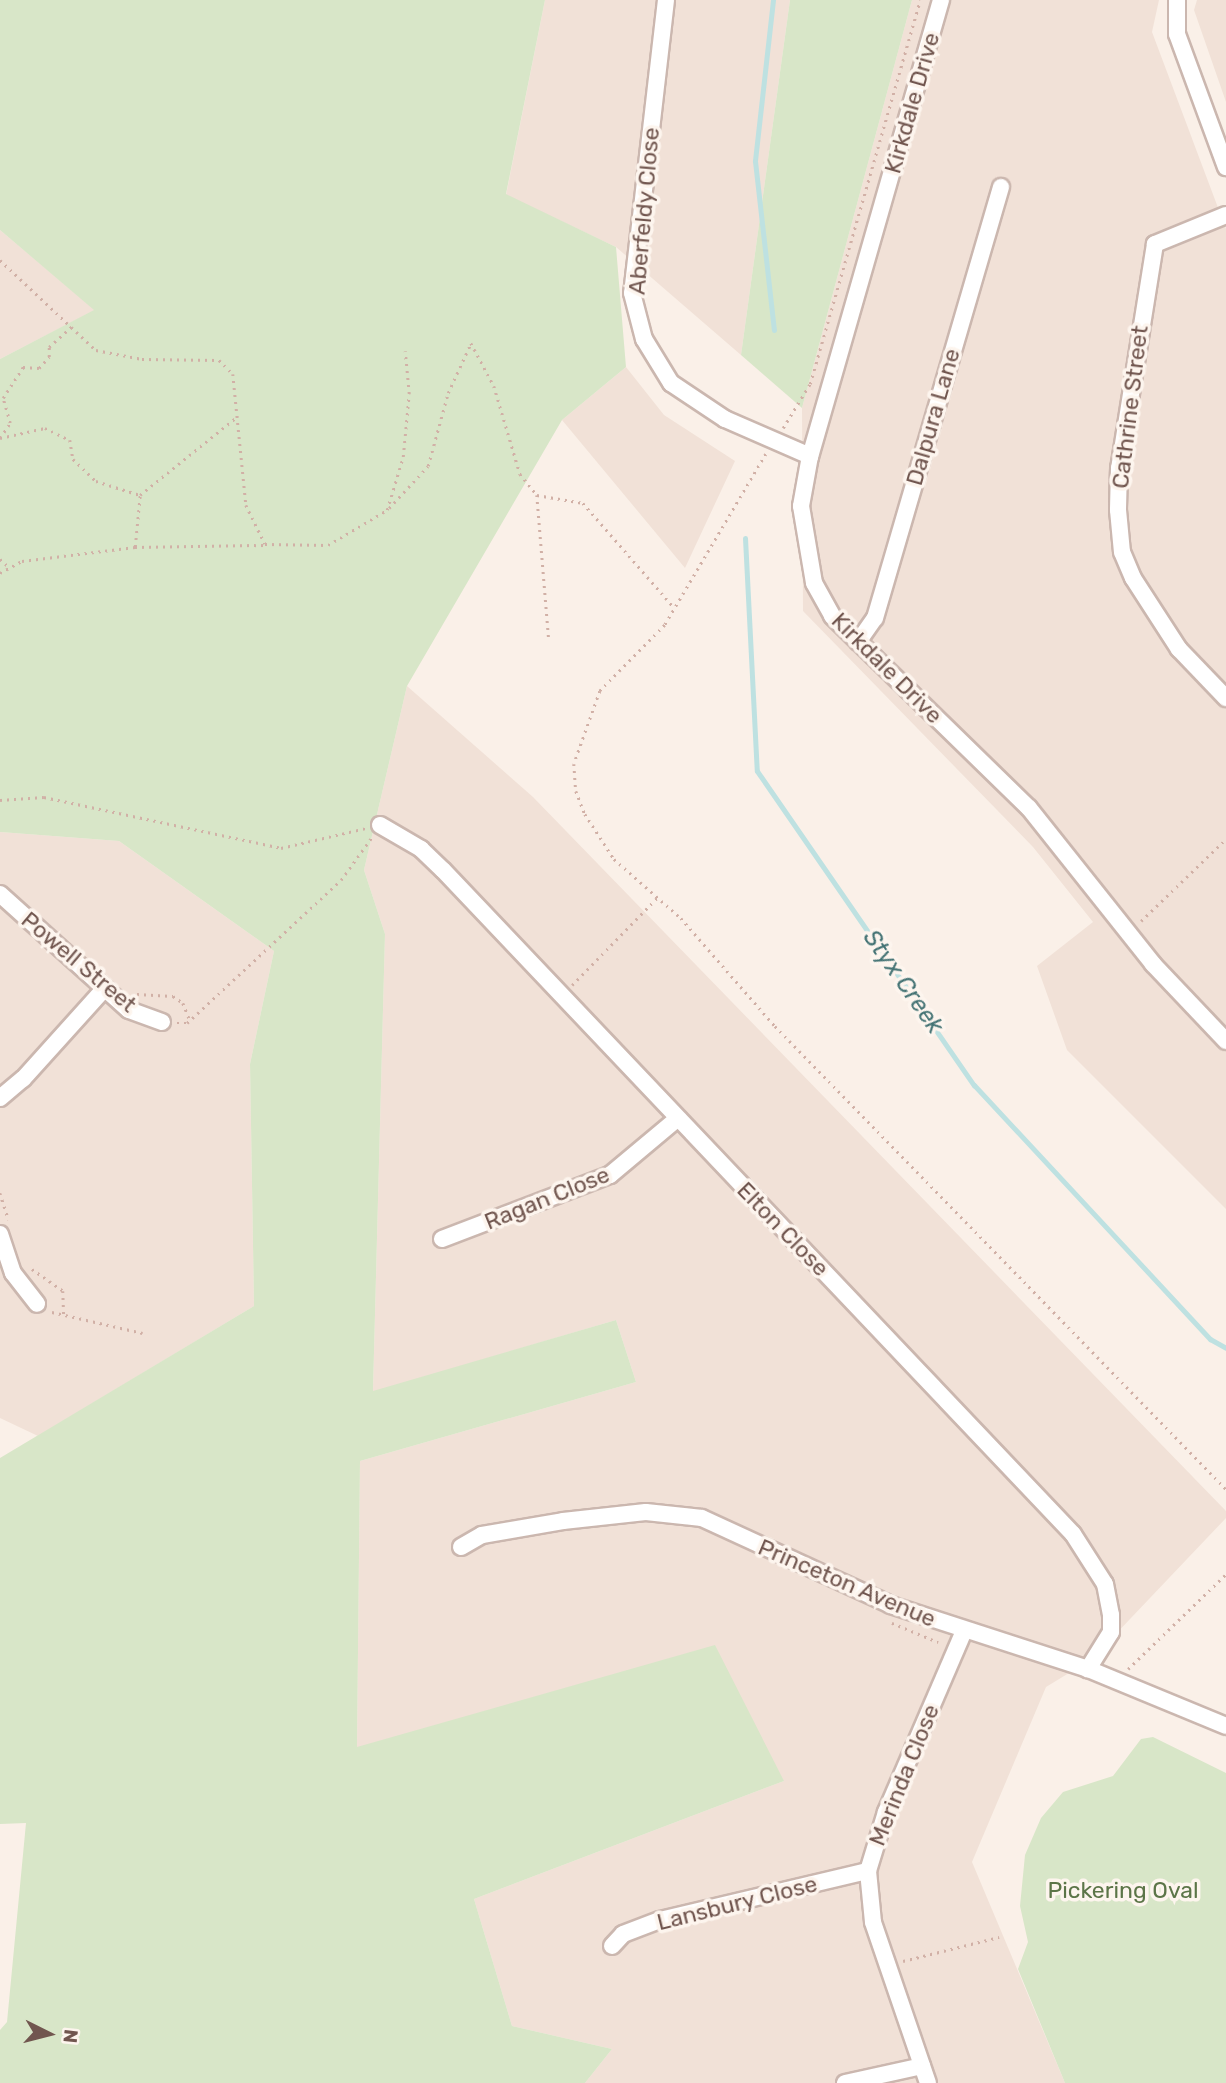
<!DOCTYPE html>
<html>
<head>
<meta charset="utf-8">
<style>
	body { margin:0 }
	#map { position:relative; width:1226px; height:2083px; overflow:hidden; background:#faf0e8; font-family:Rubik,sans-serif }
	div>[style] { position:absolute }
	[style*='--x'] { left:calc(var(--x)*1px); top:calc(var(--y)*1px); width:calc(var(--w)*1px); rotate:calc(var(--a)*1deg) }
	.residential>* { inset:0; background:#f1e1d7 }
	.green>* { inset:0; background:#d8e6c8 }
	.stream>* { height:5px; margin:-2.5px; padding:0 2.5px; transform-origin:2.5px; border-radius:2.5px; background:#bee1e1 }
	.path>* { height:2.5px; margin-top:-1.25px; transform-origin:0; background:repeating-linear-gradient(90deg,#d1b0a6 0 2px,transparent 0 7px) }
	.roads { filter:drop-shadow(2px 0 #cbb7af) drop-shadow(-2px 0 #cbb7af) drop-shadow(0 2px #cbb7af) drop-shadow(0 -2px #cbb7af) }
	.minor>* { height:16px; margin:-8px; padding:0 8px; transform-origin:8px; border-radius:8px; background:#fff }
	span { translate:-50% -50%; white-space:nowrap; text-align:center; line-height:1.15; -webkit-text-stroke:7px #fdf5ee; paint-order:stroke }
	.street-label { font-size:23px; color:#71564f }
	.park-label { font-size:23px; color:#5c7548 }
	.water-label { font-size:24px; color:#447374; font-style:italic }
	.north { position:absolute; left:14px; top:1999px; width:70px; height:70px; -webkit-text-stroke:5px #fdf5ee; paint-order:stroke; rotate:96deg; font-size:19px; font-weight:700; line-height:28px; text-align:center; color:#71564f }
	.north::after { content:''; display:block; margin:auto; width:24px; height:32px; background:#71564f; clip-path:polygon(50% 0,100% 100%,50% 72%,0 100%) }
</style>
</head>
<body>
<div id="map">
	<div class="residential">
		<div style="clip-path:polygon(545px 0,790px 0,741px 355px,616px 247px,506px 195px)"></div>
		<div style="clip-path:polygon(912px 0,1159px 0,1152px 32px,1226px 229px,1226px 1209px,1067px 1050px,1037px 966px,1093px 922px,1033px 847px,803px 611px,802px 408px)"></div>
		<div style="clip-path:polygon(1197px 0,1226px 0,1226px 102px,1194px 10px)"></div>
		<div style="clip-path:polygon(0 230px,95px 310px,0 359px)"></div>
		<div style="clip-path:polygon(626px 367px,664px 415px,735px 461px,685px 568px,562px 420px)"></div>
		<div style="clip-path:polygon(407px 686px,533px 797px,1226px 1511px,1226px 1518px,1092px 1659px,1046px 1687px,972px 1862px,1065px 2083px,585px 2083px,612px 2049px,512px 2026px,474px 1899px,784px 1781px,357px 1748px,360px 1461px,636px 1382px,616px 1320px,373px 1392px,385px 934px,364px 870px)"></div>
		<div style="clip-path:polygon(0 832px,119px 841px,274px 951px,250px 1064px,254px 1306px,38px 1436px,0 1418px)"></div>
	</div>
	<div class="green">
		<div style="clip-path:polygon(0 0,545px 0,506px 194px,616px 247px,626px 367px,562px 420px,407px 686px,364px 870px,385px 934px,373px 1391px,616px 1320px,636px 1382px,360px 1461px,357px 1747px,715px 1645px,784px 1781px,474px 1899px,512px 2026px,612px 2049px,585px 2083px,0 2083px,0 2030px,7px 2022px,26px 1823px,0 1824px,0 1458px,254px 1306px,250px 1064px,274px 951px,119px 841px,0 832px,0 359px,94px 310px,0 230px)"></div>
		<div style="clip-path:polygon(790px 0,912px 0,802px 408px,741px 355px)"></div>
		<div style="clip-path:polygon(1153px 1737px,1226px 1773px,1226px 2083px,1065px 2083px,1018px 1969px,1028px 1942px,1020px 1906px,1025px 1855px,1041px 1818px,1063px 1792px,1113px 1776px,1141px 1739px)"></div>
	</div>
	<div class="stream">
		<div style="--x:773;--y:0;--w:162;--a:96.4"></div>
		<div style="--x:755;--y:161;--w:170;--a:83.6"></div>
		<div style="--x:745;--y:538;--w:233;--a:87.1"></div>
		<div style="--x:757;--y:771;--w:382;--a:55.4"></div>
		<div style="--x:974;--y:1085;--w:347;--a:47.1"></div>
		<div style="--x:1210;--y:1339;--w:18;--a:29"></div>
	</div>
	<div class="path">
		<div style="--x:0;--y:260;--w:132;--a:43.2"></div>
		<div style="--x:96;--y:350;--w:47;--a:11.1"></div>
		<div style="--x:142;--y:359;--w:77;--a:0.7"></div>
		<div style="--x:219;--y:360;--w:20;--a:45"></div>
		<div style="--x:233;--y:374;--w:132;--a:84.3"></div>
		<div style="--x:246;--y:505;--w:43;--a:64"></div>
		<div style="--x:265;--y:544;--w:63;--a:0.9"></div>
		<div style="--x:328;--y:545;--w:69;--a:-30.7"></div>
		<div style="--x:387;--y:510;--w:55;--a:-73.2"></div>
		<div style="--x:403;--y:457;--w:63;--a:-84.6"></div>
		<div style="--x:409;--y:394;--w:43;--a:-95.3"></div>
		<div style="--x:783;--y:428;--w:52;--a:-58.5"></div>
		<div style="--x:810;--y:384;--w:399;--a:-74"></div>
		<div style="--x:0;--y:438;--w:46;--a:-12.5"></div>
		<div style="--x:45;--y:428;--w:28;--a:26"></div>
		<div style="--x:70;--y:440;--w:19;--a:81"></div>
		<div style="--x:73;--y:459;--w:32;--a:44"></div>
		<div style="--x:96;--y:481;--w:46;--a:17.7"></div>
		<div style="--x:0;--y:438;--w:18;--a:-56"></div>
		<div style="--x:10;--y:423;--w:26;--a:-106"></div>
		<div style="--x:3;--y:398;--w:37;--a:-57"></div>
		<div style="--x:23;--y:367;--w:16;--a:4"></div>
		<div style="--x:39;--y:368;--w:15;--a:-48"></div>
		<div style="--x:49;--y:357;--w:10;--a:-90"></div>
		<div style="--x:49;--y:347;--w:31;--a:-42"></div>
		<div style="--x:766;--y:454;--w:199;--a:120.6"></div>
		<div style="--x:665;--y:625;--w:93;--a:134.6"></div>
		<div style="--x:600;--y:691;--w:77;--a:109.6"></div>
		<div style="--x:574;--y:764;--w:27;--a:86"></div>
		<div style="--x:576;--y:791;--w:25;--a:69"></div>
		<div style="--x:585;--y:814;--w:54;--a:57.2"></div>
		<div style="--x:614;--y:859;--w:89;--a:41.4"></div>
		<div style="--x:681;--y:918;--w:143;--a:49"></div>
		<div style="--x:775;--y:1026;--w:646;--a:45.75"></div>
		<div style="--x:537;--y:495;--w:146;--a:85.3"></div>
		<div style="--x:389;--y:508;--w:57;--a:-47.1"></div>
		<div style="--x:428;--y:466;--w:76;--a:-74.7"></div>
		<div style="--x:448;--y:393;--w:55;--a:-65.3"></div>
		<div style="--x:471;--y:343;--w:49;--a:61.9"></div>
		<div style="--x:494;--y:386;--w:92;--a:73.5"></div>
		<div style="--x:520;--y:474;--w:27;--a:51"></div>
		<div style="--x:537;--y:495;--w:47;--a:9.9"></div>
		<div style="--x:583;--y:503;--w:137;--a:48.9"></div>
		<div style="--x:135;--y:547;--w:129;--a:-0.9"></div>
		<div style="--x:0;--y:559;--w:13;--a:42"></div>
		<div style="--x:0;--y:573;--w:25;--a:-29"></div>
		<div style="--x:22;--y:561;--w:114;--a:-7.1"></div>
		<div style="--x:135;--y:547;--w:52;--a:-84.5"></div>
		<div style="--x:140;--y:495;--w:126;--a:-38.9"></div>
		<div style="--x:0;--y:800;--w:44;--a:-3.9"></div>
		<div style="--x:44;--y:797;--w:242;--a:12.1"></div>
		<div style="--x:281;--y:848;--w:87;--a:-13.2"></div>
		<div style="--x:1141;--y:921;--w:118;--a:-44"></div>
		<div style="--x:572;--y:985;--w:123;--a:-45.7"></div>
		<div style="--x:137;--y:994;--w:36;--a:3"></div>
		<div style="--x:173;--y:996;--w:12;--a:35"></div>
		<div style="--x:183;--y:1003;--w:18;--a:68"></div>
		<div style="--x:177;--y:1023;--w:10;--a:0"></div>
		<div style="--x:187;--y:1023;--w:210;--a:-42.9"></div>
		<div style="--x:341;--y:880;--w:53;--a:-54.2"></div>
		<div style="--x:0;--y:1193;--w:28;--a:72"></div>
		<div style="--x:32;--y:1269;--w:38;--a:35"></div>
		<div style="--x:63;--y:1291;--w:27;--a:88"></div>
		<div style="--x:52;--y:1312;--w:93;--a:13"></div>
		<div style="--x:892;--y:1623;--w:50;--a:22.4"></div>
		<div style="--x:1128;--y:1669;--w:136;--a:-44.1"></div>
		<div style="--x:903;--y:1961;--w:99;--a:-14"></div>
	</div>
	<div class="roads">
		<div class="minor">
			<div style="--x:666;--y:0;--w:295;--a:96.6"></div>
			<div style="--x:632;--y:293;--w:48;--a:75.4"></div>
			<div style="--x:644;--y:339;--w:52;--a:58.5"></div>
			<div style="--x:671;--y:383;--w:65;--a:33.7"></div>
			<div style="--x:725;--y:419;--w:93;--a:23.5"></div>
			<div style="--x:941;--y:0;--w:474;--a:106"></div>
			<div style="--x:810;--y:456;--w:51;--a:100.2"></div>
			<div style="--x:801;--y:506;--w:78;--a:80.4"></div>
			<div style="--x:814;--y:583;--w:38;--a:61"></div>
			<div style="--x:832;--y:616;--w:275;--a:44.3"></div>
			<div style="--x:1029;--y:808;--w:199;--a:51.5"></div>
			<div style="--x:1153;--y:964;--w:106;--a:46.5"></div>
			<div style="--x:1177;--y:0;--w:34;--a:90"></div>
			<div style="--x:1177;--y:34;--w:142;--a:69.8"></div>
			<div style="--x:1226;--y:215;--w:77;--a:157.8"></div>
			<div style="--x:1155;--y:244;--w:227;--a:99.1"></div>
			<div style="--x:1119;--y:468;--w:42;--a:91.4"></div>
			<div style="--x:1118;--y:510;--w:42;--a:84.6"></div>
			<div style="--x:1122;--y:552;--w:28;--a:67"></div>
			<div style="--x:1133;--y:578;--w:85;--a:57.1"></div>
			<div style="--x:1179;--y:649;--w:68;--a:46.2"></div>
			<div style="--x:858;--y:642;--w:29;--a:-55"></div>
			<div style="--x:875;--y:618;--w:449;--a:-73.7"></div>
			<div style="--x:380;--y:825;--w:48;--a:30.3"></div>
			<div style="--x:421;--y:849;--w:30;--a:44"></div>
			<div style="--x:443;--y:870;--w:915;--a:46.51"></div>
			<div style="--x:1073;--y:1534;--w:59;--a:57.4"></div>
			<div style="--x:1105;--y:1584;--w:32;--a:79"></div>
			<div style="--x:1111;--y:1615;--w:17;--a:90"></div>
			<div style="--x:1111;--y:1632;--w:44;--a:121.9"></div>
			<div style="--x:0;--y:894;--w:173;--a:42"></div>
			<div style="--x:129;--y:1010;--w:35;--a:20"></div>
			<div style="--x:0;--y:1098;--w:30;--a:-40"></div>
			<div style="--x:23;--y:1079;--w:121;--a:-48"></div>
			<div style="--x:0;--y:1234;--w:41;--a:71.6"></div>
			<div style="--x:13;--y:1273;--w:39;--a:52"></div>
			<div style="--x:442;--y:1239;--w:180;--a:-20.9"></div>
			<div style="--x:610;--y:1175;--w:87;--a:-39.9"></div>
			<div style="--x:461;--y:1547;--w:24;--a:-30"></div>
			<div style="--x:482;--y:1535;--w:82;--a:-9.8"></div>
			<div style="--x:563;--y:1521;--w:83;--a:-6.2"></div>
			<div style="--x:646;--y:1512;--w:56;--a:6.1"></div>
			<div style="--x:702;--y:1518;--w:208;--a:24.7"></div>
			<div style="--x:891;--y:1605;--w:207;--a:18"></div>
			<div style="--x:1088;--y:1669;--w:149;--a:22.4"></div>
			<div style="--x:612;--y:1946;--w:16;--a:-47"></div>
			<div style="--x:623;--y:1934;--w:40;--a:-21"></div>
			<div style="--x:660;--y:1920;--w:214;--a:-13.3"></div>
			<div style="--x:845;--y:2083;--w:79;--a:-12.4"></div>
			<div style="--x:928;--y:2083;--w:170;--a:-108.9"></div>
			<div style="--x:873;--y:1922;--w:51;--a:-95.6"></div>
			<div style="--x:868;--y:1871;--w:62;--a:-73"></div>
			<div style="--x:886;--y:1812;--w:197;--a:-66.7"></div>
		</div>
	</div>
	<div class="street-label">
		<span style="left:912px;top:103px;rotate:-74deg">Kirkdale Drive</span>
		<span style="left:644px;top:211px;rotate:-85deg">Aberfeldy Close</span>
		<span style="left:1130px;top:407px;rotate:-83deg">Cathrine Street</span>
		<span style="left:933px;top:417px;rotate:-74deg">Dalpura Lane</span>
		<span style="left:887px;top:668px;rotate:45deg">Kirkdale Drive</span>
		<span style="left:79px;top:962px;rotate:40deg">Powell Street</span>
		<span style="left:547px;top:1198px;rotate:-22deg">Ragan Close</span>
		<span style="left:783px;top:1229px;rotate:46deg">Elton Close</span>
		<span style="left:847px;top:1583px;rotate:23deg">Princeton Avenue</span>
		<span style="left:904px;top:1775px;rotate:-68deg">Merinda Close</span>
		<span style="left:737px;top:1903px;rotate:-14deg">Lansbury Close</span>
	</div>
	<div class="park-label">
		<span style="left:1123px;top:1890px">Pickering Oval</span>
	</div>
	<div class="water-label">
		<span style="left:903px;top:982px;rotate:55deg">Styx Creek</span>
	</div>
	<div class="north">N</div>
</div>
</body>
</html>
